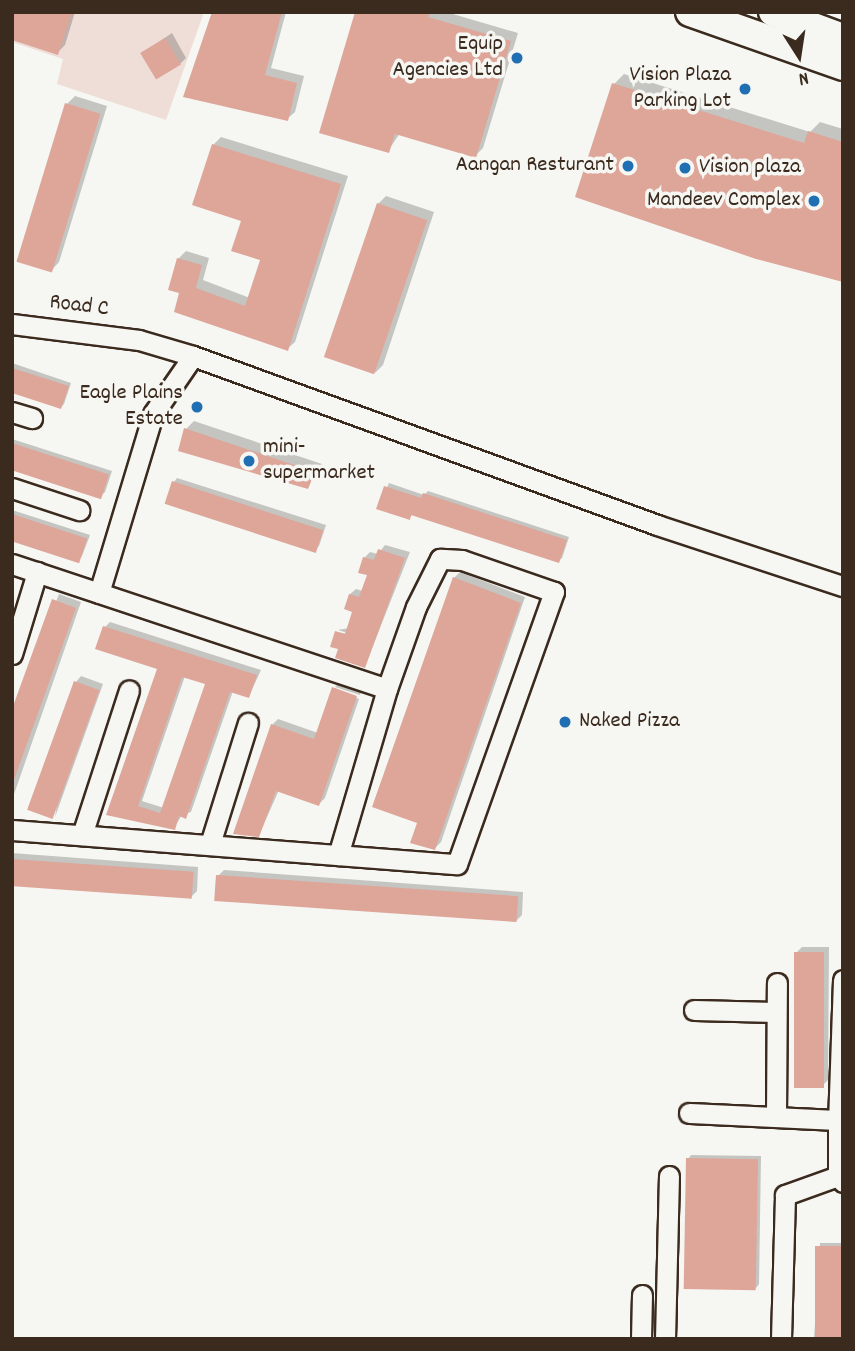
<!DOCTYPE html>
<html>
<head>
<meta charset="utf-8">
<style>
	body { margin:0 }
	#map { position:relative; width:855px; height:1351px; overflow:hidden; background:#f6f6f2; font-family:Dekko,sans-serif }
	div>[style] { position:absolute }
	[style*='--x'] { left:calc(var(--x)*1px); top:calc(var(--y)*1px); width:calc(var(--w)*1px); rotate:calc(var(--a)*1deg) }
	.built>* { inset:0; background:#efded7 }
	.shadow>* { inset:0; background:#0003 }
	.building>* { inset:0; background:#dea599; transform-origin:0 0 }
	.roads { filter:drop-shadow(2px 0 #3b2a1e) drop-shadow(-2px 0 #3b2a1e) drop-shadow(0 2px #3b2a1e) drop-shadow(0 -2px #3b2a1e) }
	.minor>* { height:19px; margin:-9.5px; padding:0 9.5px; transform-origin:9.5px; border-radius:9.5px; background:#f6f6f2 }
	.highway>* { height:28px; margin:-14px; padding:0 14px; transform-origin:14px; border-radius:14px; background:#f6f6f2 }
	.dots>* { width:19px; height:19px; translate:-50% -50%; box-sizing:border-box; border:4px solid #f6f6f2; border-radius:50% }
	span { translate:-50% -50%; white-space:nowrap; text-align:center; line-height:1.15; -webkit-text-stroke:7px #f6f6f2; paint-order:stroke }
	.poi-label { font-size:23px; color:#3b2a1e }
	.right { translate:-100% -50%; text-align:right }
	.left { translate:0 -50%; text-align:left }
	.street-label { font-size:23px; color:#3b2a1e }
	.frame { position:absolute; inset:0; border:14px solid #3b2a1e; pointer-events:none }
	.north { position:absolute; left:764px; top:21px; width:70px; height:70px; -webkit-text-stroke:5px #f6f6f2; paint-order:stroke; rotate:168deg; font-size:19px; font-weight:700; line-height:28px; text-align:center; color:#3b2a1e }
	.north::after { content:''; display:block; margin:auto; width:24px; height:32px; background:#3b2a1e; clip-path:polygon(50% 0,100% 100%,50% 72%,0 100%) }
</style>
</head>
<body>
<div id="map">
	<div class="built">
		<div style="clip-path:polygon(12px 12px,204px 12px,166px 120px,57px 84px,63px 59px,12px 42px)"></div>
	</div>
	<div class="shadow">
		<div style="clip-path:polygon(12px 12px,75px 12px,65px 45px,57px 53px)"></div>
		<div style="clip-path:polygon(214px 12px,286px 12px,271px 68px,304px 76px,295px 112px,287px 119px)"></div>
		<div style="clip-path:polygon(357px 12px,446px 12px,518px 33px,483px 148px,475px 156px,400px 133px,388px 151px)"></div>
		<div style="clip-path:polygon(172px 33px,186px 58px,180px 64px,142px 53px)"></div>
		<div style="clip-path:polygon(624px 74px,810px 132px,820px 122px,843px 129px,843px 282px,614px 84px)"></div>
		<div style="clip-path:polygon(75px 96px,107px 106px,59px 262px,51px 271px,67px 104px)"></div>
		<div style="clip-path:polygon(221px 137px,348px 176px,295px 342px,287px 349px,181px 292px,178px 259px,186px 251px,209px 258px,203px 280px,250px 298px,262px 259px,213px 145px)"></div>
		<div style="clip-path:polygon(386px 196px,434px 212px,383px 365px,375px 373px,378px 204px)"></div>
		<div style="clip-path:polygon(12px 363px,71px 383px,64px 404px,61px 407px,12px 392px)"></div>
		<div style="clip-path:polygon(194px 421px,322px 464px,307px 487px,180px 450px,186px 429px)"></div>
		<div style="clip-path:polygon(12px 439px,112px 471px,105px 492px,101px 496px,12px 467px)"></div>
		<div style="clip-path:polygon(177px 478px,326px 525px,319px 546px,315px 550px,174px 482px)"></div>
		<div style="clip-path:polygon(389px 483px,424px 495px,428px 491px,569px 537px,562px 558px,558px 561px,413px 514px,409px 518px,378px 508px)"></div>
		<div style="clip-path:polygon(12px 510px,90px 535px,82px 556px,79px 560px,12px 538px)"></div>
		<div style="clip-path:polygon(385px 545px,410px 552px,365px 666px,341px 648px,336px 632px,354px 635px,338px 630px,349px 628px,355px 611px,350px 594px,356px 589px,363px 591px,369px 574px,364px 558px,370px 552px,378px 554px)"></div>
		<div style="clip-path:polygon(460px 572px,525px 597px,441px 842px,435px 848px,419px 822px,454px 578px)"></div>
		<div style="clip-path:polygon(59px 594px,81px 602px,12px 800px,12px 718px)"></div>
		<div style="clip-path:polygon(evenodd,110px 622px,261px 670px,249px 696px,233px 691px,191px 812px,182px 815px,174px 828px,108px 814px,160px 668px,105px 627px,110px 622px,185px 676px,207px 683px,164px 808px,142px 801px,185px 676px)"></div>
		<div style="clip-path:polygon(81px 676px,103px 684px,55px 817px,76px 682px)"></div>
		<div style="clip-path:polygon(340px 682px,362px 690px,360px 695px,335px 687px)"></div>
		<div style="clip-path:polygon(335px 688px,359px 699px,325px 798px,319px 804px,279px 790px,259px 835px,272px 725px,278px 719px,318px 733px)"></div>
		<div style="clip-path:polygon(12px 853px,198px 867px,197px 891px,191px 897px,12px 884px)"></div>
		<div style="clip-path:polygon(224px 870px,523px 892px,522px 915px,516px 921px,218px 876px)"></div>
		<div style="clip-path:polygon(802px 947px,829px 947px,828px 1080px,822px 1086px,796px 953px)"></div>
		<div style="clip-path:polygon(691px 1155px,761px 1156px,759px 1284px,756px 1288px,688px 1159px)"></div>
		<div style="clip-path:polygon(820px 1243px,843px 1243px,843px 1339px,814px 1339px)"></div>
	</div>
	<div class="building">
		<div style="clip-path:polygon(12px 12px,72px 12px,58px 55px,12px 40px)"></div>
		<div style="clip-path:polygon(212px 12px,282px 12px,265px 75px,297px 83px,288px 121px,183px 97px)"></div>
		<div style="clip-path:polygon(355px 12px,430px 12px,428px 17px,511px 41px,476px 158px,395px 134px,389px 153px,319px 133px)"></div>
		<div style="left:165px;top:38px;width:31px;height:29px;rotate:59deg"></div>
		<div style="clip-path:polygon(612px 83px,804px 143px,808px 131px,843px 142px,843px 282px,756px 259px,575px 197px)"></div>
		<div style="left:65px;top:103px;width:37px;height:166px;rotate:17deg"></div>
		<div style="clip-path:polygon(212px 144px,341px 184px,288px 351px,174px 312px,179px 293px,168px 290px,177px 258px,202px 265px,196px 288px,245px 306px,260px 260px,231px 251px,241px 221px,192px 205px)"></div>
		<div style="left:377px;top:203px;width:53px;height:163px;rotate:19deg"></div>
		<div style="clip-path:polygon(12px 368px,69px 386px,61px 409px,12px 393px)"></div>
		<div style="clip-path:polygon(184px 428px,315px 472px,308px 489px,178px 451px)"></div>
		<div style="left:12px;top:443px;width:102px;height:26px;rotate:18deg"></div>
		<div style="left:172px;top:481px;width:159px;height:24px;rotate:18deg"></div>
		<div style="clip-path:polygon(384px 486px,421px 498px,423px 493px,567px 540px,559px 563px,411px 515px,410px 520px,376px 509px)"></div>
		<div style="left:12px;top:514px;width:79px;height:26px;rotate:18deg"></div>
		<div style="clip-path:polygon(378px 549px,405px 558px,365px 668px,335px 658px,338px 649px,330px 647px,335px 631px,345px 634px,352px 612px,344px 609px,349px 594px,359px 597px,367px 575px,358px 573px,363px 557px,374px 560px)"></div>
		<div style="clip-path:polygon(453px 577px,521px 603px,435px 850px,410px 843px,417px 823px,372px 807px)"></div>
		<div style="clip-path:polygon(52px 599px,76px 608px,12px 785px,12px 709px)"></div>
		<div style="clip-path:polygon(evenodd,103px 626px,257px 675px,249px 698px,230px 692px,186px 819px,179px 816px,175px 830px,106px 815px,157px 669px,95px 649px,103px 626px,182px 677px,205px 684px,160px 813px,138px 806px,182px 677px)"></div>
		<div style="left:74px;top:681px;width:27px;height:137px;rotate:20deg"></div>
		<div style="clip-path:polygon(332px 687px,357px 696px,319px 806px,276px 791px,259px 837px,233px 834px,271px 724px,314px 739px)"></div>
		<div style="left:12px;top:859px;width:182px;height:27px;rotate:4deg"></div>
		<div style="left:216px;top:875px;width:303px;height:26px;rotate:4deg"></div>
		<div style="left:794px;top:952px;width:30px;height:136px"></div>
		<div style="left:686px;top:1158px;width:72px;height:131px;rotate:1deg"></div>
		<div style="left:815px;top:1246px;width:28px;height:93px"></div>
	</div>
	<div class="roads">
		<div class="minor">
			<div style="--x:12;--y:324;--w:128;--a:7.2"></div>
			<div style="--x:139;--y:340;--w:56;--a:16.5"></div>
			<div style="--x:193;--y:356;--w:494;--a:20"></div>
			<div style="--x:657;--y:525;--w:196;--a:18.2"></div>
			<div style="--x:12;--y:412;--w:21;--a:17"></div>
			<div style="--x:12;--y:488;--w:71;--a:18.2"></div>
			<div style="--x:12;--y:564;--w:395;--a:18.4"></div>
			<div style="--x:387;--y:689;--w:173;--a:106.4"></div>
			<div style="--x:99;--y:593;--w:187;--a:-73.2"></div>
			<div style="--x:153;--y:414;--w:70;--a:-55.4"></div>
			<div style="--x:12;--y:654;--w:86;--a:-73"></div>
			<div style="--x:12;--y:830;--w:446;--a:4.4"></div>
			<div style="--x:457;--y:864;--w:289;--a:-70.4"></div>
			<div style="--x:554;--y:592;--w:97;--a:-160.8"></div>
			<div style="--x:462;--y:560;--w:22;--a:-177"></div>
			<div style="--x:440;--y:559;--w:54;--a:116.6"></div>
			<div style="--x:416;--y:607;--w:87;--a:109.5"></div>
			<div style="--x:82;--y:835;--w:152;--a:-72"></div>
			<div style="--x:210;--y:844;--w:127;--a:-72.6"></div>
			<div style="--x:843;--y:980;--w:140;--a:92"></div>
			<div style="--x:838;--y:1120;--w:56;--a:90"></div>
			<div style="--x:838;--y:1176;--w:8;--a:50"></div>
			<div style="--x:694;--y:1010;--w:82;--a:1.4"></div>
			<div style="--x:689;--y:1113;--w:149;--a:2.7"></div>
			<div style="--x:776;--y:1116;--w:133;--a:-89.6"></div>
			<div style="--x:641;--y:1339;--w:44;--a:-88.7"></div>
			<div style="--x:665;--y:1339;--w:163;--a:-88.6"></div>
			<div style="--x:781;--y:1339;--w:144;--a:-88.4"></div>
			<div style="--x:785;--y:1195;--w:56;--a:-19.7"></div>
		</div>
		<div class="highway">
			<div style="--x:690;--y:12;--w:162;--a:19.4"></div>
			<div style="--x:773;--y:12;--w:75;--a:20.4"></div>
		</div>
	</div>
	<div class="dots">
		<div style="left:517px;top:58px;background:#1f6fb2"></div>
		<div style="left:745px;top:89px;background:#1f6fb2"></div>
		<div style="left:628px;top:166px;background:#1f6fb2"></div>
		<div style="left:685px;top:168px;background:#1f6fb2"></div>
		<div style="left:814px;top:201px;background:#1f6fb2"></div>
		<div style="left:197px;top:407px;background:#1f6fb2"></div>
		<div style="left:249px;top:461px;background:#1f6fb2"></div>
		<div style="left:565px;top:722px;background:#1f6fb2"></div>
	</div>
	<div class="poi-label">
		<span class="right" style="left:503px;top:58px">Equip<br>Agencies Ltd</span>
		<span class="right" style="left:731px;top:89px">Vision Plaza<br>Parking Lot</span>
		<span class="right" style="left:614px;top:166px">Aangan Resturant</span>
		<span class="left" style="left:699px;top:168px">Vision plaza</span>
		<span class="right" style="left:800px;top:201px">Mandeev Complex</span>
		<span class="right" style="left:183px;top:407px">Eagle Plains<br>Estate</span>
		<span class="left" style="left:263px;top:461px">mini-<br>supermarket</span>
		<span class="left" style="left:579px;top:722px">Naked Pizza</span>
	</div>
	<div class="street-label">
		<span style="left:79px;top:307px;rotate:7deg">Road C</span>
	</div>
	<div class="frame"></div>
	<div class="north">N</div>
</div>
</body>
</html>
